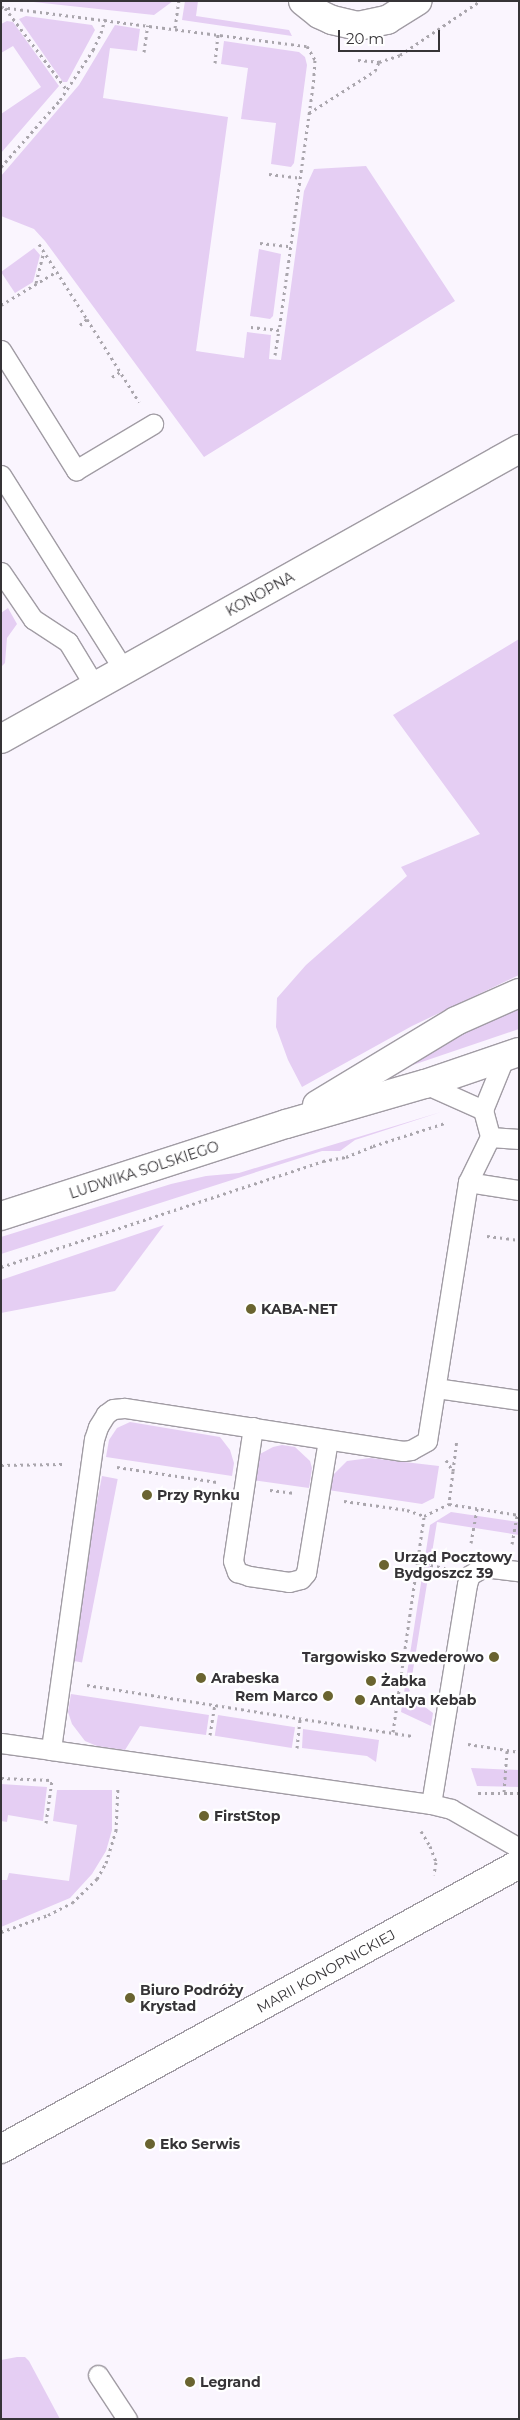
<!DOCTYPE html>
<html>
<head>
<meta charset="utf-8">
<style>
	body { margin:0 }
	#map { position:relative; width:520px; height:2420px; overflow:hidden; background:#faf5fe; font-family:Montserrat,sans-serif }
	div>[style] { position:absolute }
	[style*='--x'] { left:calc(var(--x)*1px); top:calc(var(--y)*1px); width:calc(var(--w)*1px); rotate:calc(var(--a)*1deg) }
	.green>* { inset:0; background:#e5cef3; transform-origin:0 0 }
	.path>* { height:3px; margin-top:-1.5px; transform-origin:0; background:repeating-linear-gradient(90deg,#aaa6ad 0 2.5px,transparent 0 6.5px) }
	.roads { filter:drop-shadow(1px 0 #a19ca4) drop-shadow(-1px 0 #a19ca4) drop-shadow(0 1px #a19ca4) drop-shadow(0 -1px #a19ca4) }
	.service>* { height:19px; margin:-9.5px; padding:0 9.5px; transform-origin:9.5px; border-radius:9.5px; background:#fff }
	.minor>* { height:28px; margin:-14px; padding:0 14px; transform-origin:14px; border-radius:14px; background:#fff }
	.tertiary>* { height:28px; margin:-14px; padding:0 14px; transform-origin:14px; border-radius:14px; background:#fff }
	.dots>* { width:14px; height:14px; translate:-50% -50%; box-sizing:border-box; border:2px solid #fff; border-radius:50% }
	span { translate:-50% -50%; white-space:nowrap; text-align:center; line-height:1.15; -webkit-text-stroke:4.5px #fff; paint-order:stroke }
	.street-label { font-size:14px; color:#363437 }
	.poi-label { font-size:14px; color:#363437; font-weight:700 }
	.left { translate:0 -50%; text-align:left }
	.right { translate:-100% -50%; text-align:right }
	.frame { position:absolute; inset:0; border:2px solid #363437; pointer-events:none }
	.scale { position:absolute; left:338px; top:30px; width:102px; height:22px; box-sizing:border-box; border:2px solid #363437; border-top:0; padding-left:6px; font-size:15px; line-height:18px; white-space:nowrap; color:#363437; -webkit-text-stroke:4px #fff; paint-order:stroke }
</style>
</head>
<body>
<div id="map">
	<div class="green">
		<div style="clip-path:polygon(24px 1px,173px 1px,154px 15px)"></div>
		<div style="clip-path:polygon(185px 1px,198px 1px,196px 16px,289px 30px,292px 36px,182px 20px)"></div>
		<div style="clip-path:polygon(26px 16px,92px 25px,95px 30px,67px 82px,63px 82px,19px 19px)"></div>
		<div style="clip-path:polygon(7px 21px,13px 22px,59px 86px,1px 153px,1px 114px,41px 87px,13px 46px,1px 53px,1px 24px)"></div>
		<div style="clip-path:polygon(115px 25px,140px 29px,137px 51px,110px 48px,103px 98px,228px 117px,196px 351px,244px 358px,247px 332px,271px 335px,269px 359px,281px 360px,304px 191px,314px 169px,366px 166px,455px 301px,204px 457px,45px 241px,34px 229px,1px 216px,1px 176px,79px 85px)"></div>
		<div style="clip-path:polygon(224px 41px,299px 52px,305px 57px,307px 65px,294px 163px,291px 167px,271px 164px,276px 123px,241px 119px,248px 68px,221px 64px)"></div>
		<div style="clip-path:polygon(34px 248px,40px 255px,33px 282px,15px 293px,1px 272px)"></div>
		<div style="clip-path:polygon(259px 249px,281px 254px,273px 316px,270px 319px,250px 316px)"></div>
		<div style="clip-path:polygon(8px 608px,17px 624px,7px 638px,5px 663px,1px 667px,1px 613px)"></div>
		<div style="clip-path:polygon(519px 639px,519px 975px,412px 1026px,302px 1087px,288px 1060px,276px 1027px,277px 998px,306px 965px,407px 876px,401px 867px,480px 834px,393px 715px)"></div>
		<div style="clip-path:polygon(519px 1000px,519px 1029px,404px 1068px,402px 1058px)"></div>
		<div style="clip-path:polygon(441px 1112px,355px 1140px,340px 1151px,322px 1151px,1px 1254px,1px 1237px,171px 1184px,206px 1176px,239px 1173px)"></div>
		<div style="clip-path:polygon(164px 1225px,115px 1291px,1px 1313px,1px 1280px)"></div>
		<div style="clip-path:polygon(130px 1422px,220px 1437px,230px 1450px,234px 1463px,232px 1476px,106px 1457px,109px 1440px,117px 1428px)"></div>
		<div style="clip-path:polygon(282px 1445px,295px 1447px,310px 1461px,312px 1468px,309px 1488px,252px 1480px,254px 1468px,260px 1454px,273px 1447px)"></div>
		<div style="clip-path:polygon(370px 1458px,439px 1466px,434px 1498px,422px 1504px,328px 1490px,332px 1476px,347px 1461px)"></div>
		<div style="left:102px;top:1476px;width:16px;height:187px;rotate:11deg"></div>
		<div style="clip-path:polygon(451px 1512px,519px 1522px,519px 1535px,437px 1522px,409px 1695px,433px 1713px,431px 1726px,401px 1712px,430px 1525px)"></div>
		<div style="clip-path:polygon(71px 1694px,209px 1715px,206px 1735px,140px 1726px,125px 1750px,97px 1746px,85px 1741px,72px 1724px,68px 1712px)"></div>
		<div style="left:218px;top:1715px;width:78px;height:21px;rotate:9deg"></div>
		<div style="clip-path:polygon(303px 1729px,379px 1740px,376px 1762px,367px 1756px,302px 1748px)"></div>
		<div style="clip-path:polygon(471px 1768px,519px 1770px,519px 1787px,477px 1786px)"></div>
		<div style="clip-path:polygon(1px 1784px,47px 1787px,43px 1821px,8px 1815px,7px 1822px,1px 1821px)"></div>
		<div style="clip-path:polygon(57px 1790px,112px 1790px,112px 1830px,106px 1851px,92px 1874px,70px 1898px,1px 1927px,1px 1880px,7px 1880px,9px 1873px,69px 1881px,77px 1825px,53px 1821px)"></div>
		<div style="clip-path:polygon(17px 2357px,25px 2357px,29px 2361px,60px 2419px,1px 2419px,1px 2360px)"></div>
	</div>
	<div class="path">
		<div style="--x:1;--y:7;--w:308;--a:7.3"></div>
		<div style="--x:307;--y:46;--w:16;--a:60"></div>
		<div style="--x:315;--y:60;--w:26;--a:94"></div>
		<div style="--x:313;--y:86;--w:246;--a:97.9"></div>
		<div style="--x:279;--y:330;--w:31;--a:-174"></div>
		<div style="--x:5;--y:8;--w:103;--a:52.9"></div>
		<div style="--x:175;--y:28;--w:27;--a:-82"></div>
		<div style="--x:144;--y:52;--w:27;--a:-82"></div>
		<div style="--x:358;--y:60;--w:21;--a:5"></div>
		<div style="--x:379;--y:62;--w:22;--a:-18"></div>
		<div style="--x:400;--y:55;--w:97;--a:-34"></div>
		<div style="--x:215;--y:63;--w:29;--a:-84"></div>
		<div style="--x:309;--y:113;--w:78;--a:-32.5"></div>
		<div style="--x:375;--y:71;--w:10;--a:-66"></div>
		<div style="--x:1;--y:167;--w:89;--a:-48.6"></div>
		<div style="--x:60;--y:100;--w:60;--a:-56.6"></div>
		<div style="--x:93;--y:50;--w:19;--a:-65"></div>
		<div style="--x:101;--y:33;--w:15;--a:-74"></div>
		<div style="--x:269;--y:174;--w:31;--a:7"></div>
		<div style="--x:260;--y:243;--w:30;--a:6"></div>
		<div style="--x:39;--y:244;--w:89;--a:57.4"></div>
		<div style="--x:36;--y:283;--w:33;--a:-76"></div>
		<div style="--x:1;--y:305;--w:64;--a:-31"></div>
		<div style="--x:80;--y:325;--w:9;--a:-41"></div>
		<div style="--x:87;--y:319;--w:98;--a:57.9"></div>
		<div style="--x:275;--y:355;--w:25;--a:-81"></div>
		<div style="--x:112;--y:377;--w:9;--a:-32"></div>
		<div style="--x:487;--y:1236;--w:32;--a:7"></div>
		<div style="--x:1;--y:1267;--w:339;--a:-18.2"></div>
		<div style="--x:323;--y:1161;--w:23;--a:-10"></div>
		<div style="--x:346;--y:1157;--w:29;--a:-22"></div>
		<div style="--x:373;--y:1146;--w:76;--a:-17.7"></div>
		<div style="--x:446;--y:1460;--w:13;--a:58"></div>
		<div style="--x:453;--y:1471;--w:33;--a:97"></div>
		<div style="--x:449;--y:1504;--w:71;--a:8.9"></div>
		<div style="--x:1;--y:1465;--w:62;--a:-0.9"></div>
		<div style="--x:117;--y:1467;--w:101;--a:8.5"></div>
		<div style="--x:453;--y:1471;--w:31;--a:-83"></div>
		<div style="--x:270;--y:1490;--w:23;--a:7"></div>
		<div style="--x:344;--y:1501;--w:64;--a:8.1"></div>
		<div style="--x:407;--y:1510;--w:18;--a:19"></div>
		<div style="--x:471;--y:1543;--w:35;--a:-80"></div>
		<div style="--x:512;--y:1544;--w:29;--a:-80"></div>
		<div style="--x:418;--y:1562;--w:28;--a:13"></div>
		<div style="--x:404;--y:1656;--w:24;--a:9"></div>
		<div style="--x:87;--y:1685;--w:331;--a:8.9"></div>
		<div style="--x:393;--y:1732;--w:218;--a:-81.8"></div>
		<div style="--x:424;--y:1516;--w:28;--a:-26"></div>
		<div style="--x:210;--y:1735;--w:30;--a:-81"></div>
		<div style="--x:468;--y:1744;--w:52;--a:8.9"></div>
		<div style="--x:297;--y:1748;--w:30;--a:-84"></div>
		<div style="--x:1;--y:1778;--w:50;--a:2.3"></div>
		<div style="--x:504;--y:1792;--w:41;--a:-85.8"></div>
		<div style="--x:478;--y:1793;--w:41;--a:0"></div>
		<div style="--x:46;--y:1823;--w:43;--a:-82.1"></div>
		<div style="--x:421;--y:1831;--w:17;--a:59"></div>
		<div style="--x:430;--y:1846;--w:17;--a:69"></div>
		<div style="--x:436;--y:1862;--w:13;--a:99"></div>
		<div style="--x:1;--y:1932;--w:50;--a:-19.9"></div>
		<div style="--x:48;--y:1915;--w:27;--a:-27"></div>
		<div style="--x:72;--y:1903;--w:35;--a:-44"></div>
		<div style="--x:97;--y:1879;--w:18;--a:-61"></div>
		<div style="--x:106;--y:1863;--w:34;--a:-73"></div>
		<div style="--x:116;--y:1831;--w:45;--a:-87.5"></div>
	</div>
	<div class="roads">
		<div class="service">
			<div style="--x:1;--y:350;--w:142;--a:58"></div>
			<div style="--x:76;--y:470;--w:90;--a:-30.9"></div>
			<div style="--x:1;--y:475;--w:231;--a:57.8"></div>
			<div style="--x:1;--y:572;--w:57;--a:55.8"></div>
			<div style="--x:33;--y:619;--w:42;--a:33.3"></div>
			<div style="--x:68;--y:642;--w:50;--a:58.8"></div>
			<div style="--x:505;--y:1056;--w:58;--a:112.2"></div>
			<div style="--x:483;--y:1110;--w:28;--a:75"></div>
			<div style="--x:490;--y:1137;--w:50;--a:116.1"></div>
			<div style="--x:468;--y:1182;--w:262;--a:99"></div>
			<div style="--x:427;--y:1441;--w:18;--a:151"></div>
			<div style="--x:411;--y:1450;--w:8;--a:173"></div>
			<div style="--x:403;--y:1451;--w:282;--a:-171.2"></div>
			<div style="--x:124;--y:1408;--w:11;--a:175"></div>
			<div style="--x:113;--y:1409;--w:9;--a:144"></div>
			<div style="--x:106;--y:1414;--w:15;--a:122"></div>
			<div style="--x:98;--y:1427;--w:13;--a:108"></div>
			<div style="--x:94;--y:1439;--w:314;--a:97.9"></div>
			<div style="--x:51;--y:1750;--w:384;--a:8.1"></div>
			<div style="--x:431;--y:1804;--w:21;--a:14"></div>
			<div style="--x:451;--y:1809;--w:78;--a:29.8"></div>
			<div style="--x:425;--y:1084;--w:64;--a:24.1"></div>
			<div style="--x:490;--y:1137;--w:29;--a:4"></div>
			<div style="--x:468;--y:1182;--w:52;--a:8.9"></div>
			<div style="--x:436;--y:1388;--w:84;--a:8.2"></div>
			<div style="--x:253;--y:1427;--w:135;--a:98.5"></div>
			<div style="--x:233;--y:1561;--w:12;--a:70"></div>
			<div style="--x:237;--y:1572;--w:13;--a:18"></div>
			<div style="--x:249;--y:1576;--w:40;--a:8.5"></div>
			<div style="--x:289;--y:1582;--w:12;--a:-14"></div>
			<div style="--x:301;--y:1579;--w:8;--a:-50"></div>
			<div style="--x:306;--y:1573;--w:135;--a:-80.6"></div>
			<div style="--x:1;--y:1743;--w:50;--a:8"></div>
			<div style="--x:431;--y:1804;--w:223;--a:-80.7"></div>
			<div style="--x:467;--y:1584;--w:9;--a:-72"></div>
			<div style="--x:470;--y:1575;--w:16;--a:-30"></div>
			<div style="--x:484;--y:1567;--w:35;--a:7"></div>
			<div style="--x:98;--y:2375;--w:53;--a:56.6"></div>
		</div>
		<div class="minor">
			<div style="--x:303;--y:1;--w:21;--a:39"></div>
			<div style="--x:319;--y:14;--w:14;--a:25"></div>
			<div style="--x:332;--y:20;--w:27;--a:13"></div>
			<div style="--x:358;--y:26;--w:30;--a:-12"></div>
			<div style="--x:387;--y:20;--w:36;--a:-32"></div>
			<div style="--x:1;--y:739;--w:594;--a:-29.24"></div>
			<div style="--x:1;--y:2149;--w:591;--a:-28.82"></div>
		</div>
		<div class="tertiary">
			<div style="--x:317;--y:1105;--w:162;--a:-31.1"></div>
			<div style="--x:456;--y:1021;--w:69;--a:-24"></div>
			<div style="--x:1;--y:1216;--w:299;--a:-17.9"></div>
			<div style="--x:286;--y:1124;--w:145;--a:-16.1"></div>
			<div style="--x:425;--y:1084;--w:99;--a:-18.8"></div>
		</div>
	</div>
	<div class="dots">
		<div style="left:251px;top:1309px;background:#6a6430"></div>
		<div style="left:147px;top:1495px;background:#6a6430"></div>
		<div style="left:384px;top:1565px;background:#6a6430"></div>
		<div style="left:494px;top:1657px;background:#6a6430"></div>
		<div style="left:201px;top:1678px;background:#6a6430"></div>
		<div style="left:371px;top:1681px;background:#6a6430"></div>
		<div style="left:328px;top:1696px;background:#6a6430"></div>
		<div style="left:360px;top:1700px;background:#6a6430"></div>
		<div style="left:204px;top:1816px;background:#6a6430"></div>
		<div style="left:130px;top:1998px;background:#6a6430"></div>
		<div style="left:150px;top:2144px;background:#6a6430"></div>
		<div style="left:190px;top:2382px;background:#6a6430"></div>
	</div>
	<div class="street-label">
		<span style="left:260px;top:594px;rotate:-29deg">KONOPNA</span>
		<span style="left:144px;top:1170px;rotate:-18deg">LUDWIKA SOLSKIEGO</span>
		<span style="left:326px;top:1971px;rotate:-29deg">MARII KONOPNICKIEJ</span>
	</div>
	<div class="poi-label">
		<span class="left" style="left:261px;top:1309px">KABA-NET</span>
		<span class="left" style="left:157px;top:1495px">Przy Rynku</span>
		<span class="left" style="left:394px;top:1565px">Urząd Pocztowy<br>Bydgoszcz 39</span>
		<span class="right" style="left:484px;top:1657px">Targowisko Szwederowo</span>
		<span class="left" style="left:211px;top:1678px">Arabeska</span>
		<span class="left" style="left:381px;top:1681px">Żabka</span>
		<span class="right" style="left:318px;top:1696px">Rem Marco</span>
		<span class="left" style="left:370px;top:1700px">Antalya Kebab</span>
		<span class="left" style="left:214px;top:1816px">FirstStop</span>
		<span class="left" style="left:140px;top:1998px">Biuro Podróży<br>Krystad</span>
		<span class="left" style="left:160px;top:2144px">Eko Serwis</span>
		<span class="left" style="left:200px;top:2382px">Legrand</span>
	</div>
	<div class="frame"></div>
	<div class="scale">20 m</div>
</div>
</body>
</html>
